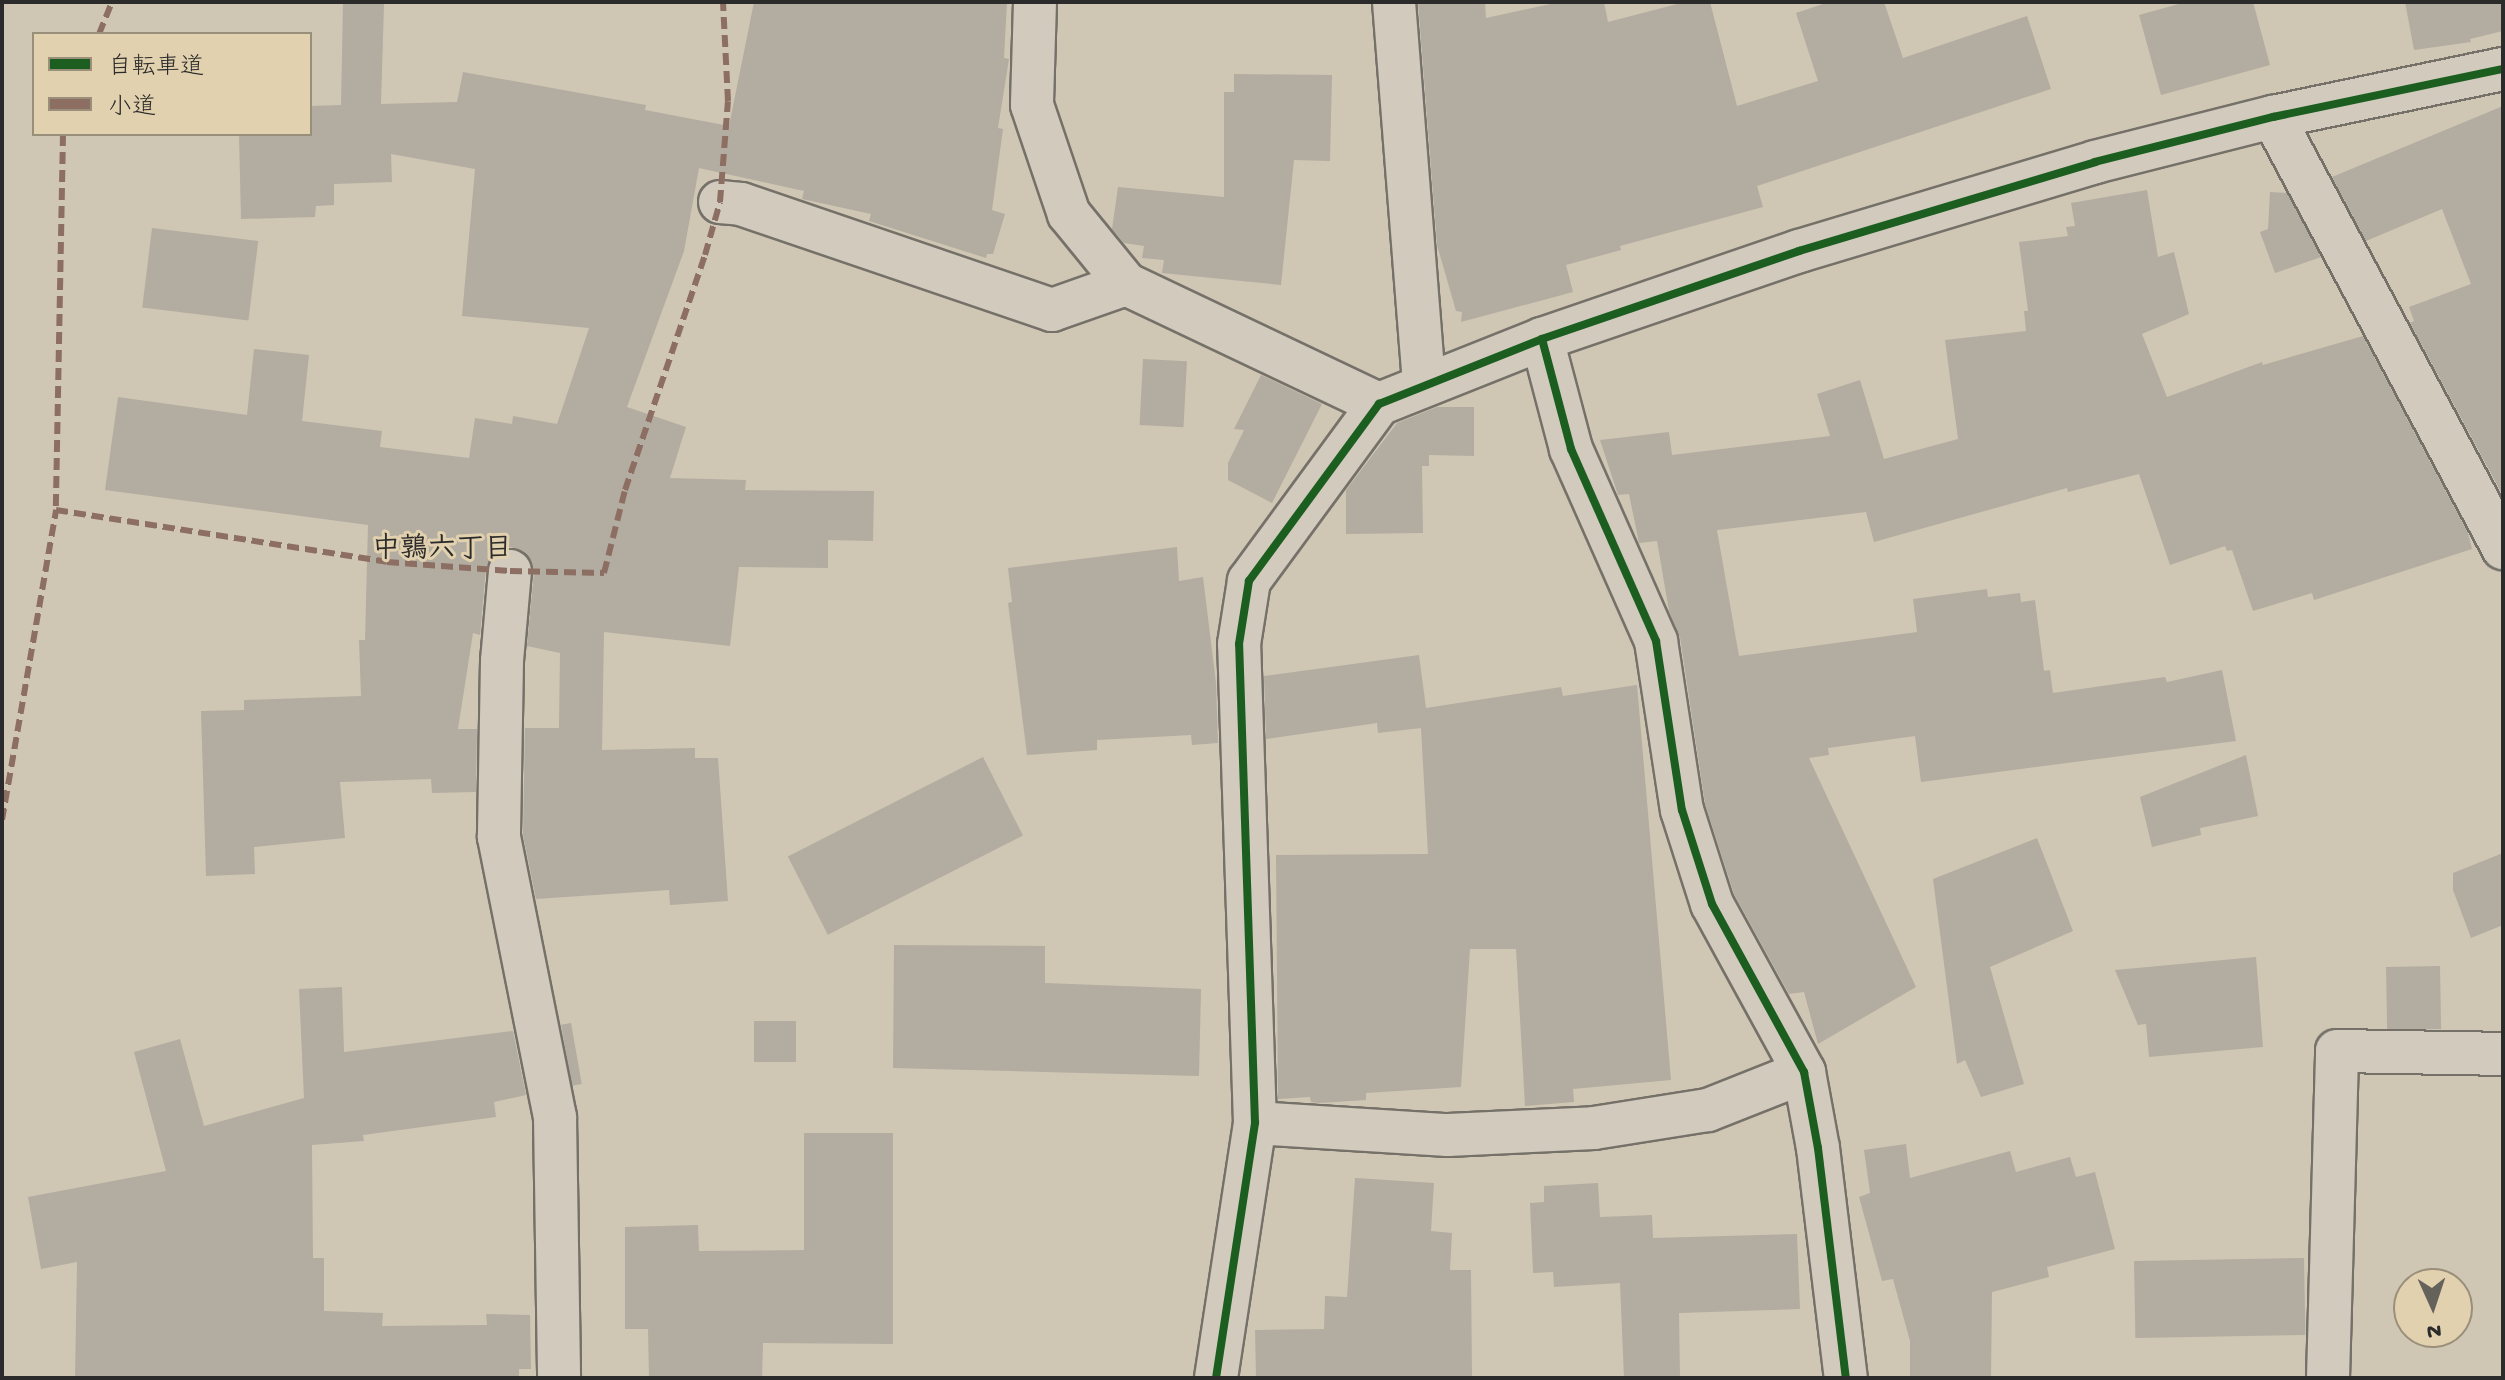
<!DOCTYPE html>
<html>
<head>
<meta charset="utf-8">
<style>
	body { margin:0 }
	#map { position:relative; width:2505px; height:1380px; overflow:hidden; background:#d0c6b4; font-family:"Gochi Hand","Klee One",sans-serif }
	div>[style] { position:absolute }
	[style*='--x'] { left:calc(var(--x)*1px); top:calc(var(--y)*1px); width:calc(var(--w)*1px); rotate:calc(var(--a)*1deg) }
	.building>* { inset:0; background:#b3aca0; transform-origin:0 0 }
	.roads { filter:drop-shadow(2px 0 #757169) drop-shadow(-2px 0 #757169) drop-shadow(0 2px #757169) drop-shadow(0 -2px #757169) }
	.minor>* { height:42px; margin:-21px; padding:0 21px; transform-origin:21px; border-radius:21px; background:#d1cabd }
	.quiet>* { height:6px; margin-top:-3px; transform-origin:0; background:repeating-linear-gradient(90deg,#8d6e63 0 12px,transparent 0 18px) }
	.cycleway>* { height:8px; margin:-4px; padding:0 4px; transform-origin:4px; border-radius:4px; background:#1b5e20 }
	span { translate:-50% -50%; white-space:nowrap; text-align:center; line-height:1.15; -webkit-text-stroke:6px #e2d1ae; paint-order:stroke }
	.neighbourhood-label { font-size:28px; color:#2b2b2b; font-weight:700 }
	.frame { position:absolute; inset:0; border:4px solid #2b2b2b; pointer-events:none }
	.legend { position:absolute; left:32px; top:32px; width:280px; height:104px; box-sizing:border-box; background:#e2d1ae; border:2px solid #998f7a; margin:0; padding:10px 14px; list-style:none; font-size:24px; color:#2b2b2b }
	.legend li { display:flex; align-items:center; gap:16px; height:40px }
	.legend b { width:40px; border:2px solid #998f7a }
	.north { position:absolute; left:2393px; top:1268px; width:80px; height:80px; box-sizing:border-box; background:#e2d1ae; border:2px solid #998f7a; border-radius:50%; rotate:177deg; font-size:22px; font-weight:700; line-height:32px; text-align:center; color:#2b2b2b }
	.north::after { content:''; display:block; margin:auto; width:28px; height:36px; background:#65615b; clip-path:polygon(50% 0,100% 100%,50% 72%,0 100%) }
</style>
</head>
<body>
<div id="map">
	<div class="building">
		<div style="clip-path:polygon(343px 2px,384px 4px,381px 104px,457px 102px,463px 72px,646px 105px,645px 110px,729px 126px,754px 2px,1007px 2px,1004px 58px,1009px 59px,998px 128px,1003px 129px,992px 210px,1005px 214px,993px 254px,987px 254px,986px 258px,869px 221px,871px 214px,802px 199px,804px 191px,699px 168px,684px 251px,627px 407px,686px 427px,670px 478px,746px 480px,745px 490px,874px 491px,873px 541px,828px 540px,828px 568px,739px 567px,730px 646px,604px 632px,602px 750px,695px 748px,695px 758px,718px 758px,728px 901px,670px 905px,669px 890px,536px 899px,523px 835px,525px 728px,559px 728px,560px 653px,527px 646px,534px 572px,531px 560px,524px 552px,511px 547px,499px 550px,491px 557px,486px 568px,480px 635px,473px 633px,458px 729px,477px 729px,476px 792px,432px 793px,431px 779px,340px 782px,345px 838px,254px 847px,255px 874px,206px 876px,201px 711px,244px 710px,244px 700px,361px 696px,359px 640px,365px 640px,368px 525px,105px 490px,118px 397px,247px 415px,254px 349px,309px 355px,302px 421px,382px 431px,380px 447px,469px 458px,475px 418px,512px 424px,513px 416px,557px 424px,589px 328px,462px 316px,475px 169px,391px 154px,392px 182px,334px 184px,334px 205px,316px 206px,315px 217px,241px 219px,239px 134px,310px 134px,310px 106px,341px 105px)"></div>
		<div style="clip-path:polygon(1418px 2px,1485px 2px,1486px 18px,1560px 2px,1604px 2px,1608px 22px,1685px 2px,1710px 2px,1737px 106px,1818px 81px,1796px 13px,1829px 2px,1884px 2px,1903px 58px,2027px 16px,2051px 89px,1757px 186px,1763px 207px,1620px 246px,1621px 250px,1566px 265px,1573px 292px,1461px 322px,1462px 312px,1456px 311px,1437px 245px)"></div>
		<div style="clip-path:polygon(2186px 2px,2253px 2px,2270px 65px,2161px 95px,2139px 15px)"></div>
		<div style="clip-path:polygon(2405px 2px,2503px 2px,2503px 31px,2470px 39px,2471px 42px,2414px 50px)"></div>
		<div style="clip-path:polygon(1234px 74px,1332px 75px,1330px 161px,1294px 160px,1281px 285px,1162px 273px,1164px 260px,1142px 258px,1144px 246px,1124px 243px,1112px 229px,1118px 187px,1224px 197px,1224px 92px,1234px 92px)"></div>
		<div style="clip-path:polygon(2503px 106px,2503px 491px,2501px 492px,2410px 323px,2414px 321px,2409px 307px,2471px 284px,2442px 209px,2366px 241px,2332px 177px)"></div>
		<div style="clip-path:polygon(2147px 190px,2158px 257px,2174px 252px,2189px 314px,2142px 334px,2167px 397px,2262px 362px,2263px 365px,2363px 336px,2468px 533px,2472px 549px,2314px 600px,2312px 593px,2253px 611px,2232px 550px,2227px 551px,2225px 546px,2170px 565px,2139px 474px,2068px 492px,2067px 488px,1874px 542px,1866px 512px,1717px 530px,1739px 656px,1917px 632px,1913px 599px,1987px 589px,1988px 597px,2020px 593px,2021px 602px,2035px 600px,2044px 671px,2050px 670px,2053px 693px,2165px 677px,2167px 682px,2222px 670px,2236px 741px,1921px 782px,1915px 736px,1828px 748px,1829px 755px,1809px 758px,1916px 987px,1818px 1044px,1804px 992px,1789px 994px,1734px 894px,1705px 804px,1680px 637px,1669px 611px,1657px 541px,1639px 543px,1629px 494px,1618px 495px,1600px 440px,1669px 432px,1672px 455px,1830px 436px,1817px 394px,1860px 380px,1884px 459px,1958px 439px,1945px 340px,2026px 331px,2024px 311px,2028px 311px,2019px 242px,2068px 236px,2066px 227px,2075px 226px,2071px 203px)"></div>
		<div style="clip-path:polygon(2270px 192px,2287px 193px,2321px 257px,2275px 273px,2260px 232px,2268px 229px)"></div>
		<div style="left:152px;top:228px;width:107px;height:80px;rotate:7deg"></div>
		<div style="left:1143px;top:359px;width:44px;height:66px;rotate:3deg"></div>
		<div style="clip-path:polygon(1261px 375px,1322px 404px,1272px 503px,1228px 480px,1228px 463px,1244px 430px,1234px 429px)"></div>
		<div style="clip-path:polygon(1437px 407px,1474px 407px,1474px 456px,1429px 455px,1429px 466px,1422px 466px,1423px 533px,1346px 534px,1346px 490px,1397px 423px)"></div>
		<div style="clip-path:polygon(1177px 547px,1179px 581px,1203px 577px,1216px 683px,1218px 743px,1192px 745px,1191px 735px,1097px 740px,1097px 750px,1027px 755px,1008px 603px,1012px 602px,1008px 568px)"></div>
		<div style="clip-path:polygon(1419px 655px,1426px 708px,1561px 687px,1563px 696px,1637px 685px,1671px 1080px,1573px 1089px,1574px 1102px,1525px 1106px,1516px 949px,1470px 949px,1461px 1087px,1366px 1093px,1366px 1100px,1319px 1103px,1311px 1102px,1310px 1097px,1278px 1099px,1276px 855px,1428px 854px,1421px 728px,1378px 733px,1377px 723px,1266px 739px,1264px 676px)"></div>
		<div style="clip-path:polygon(2246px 755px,2258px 816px,2200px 828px,2201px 835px,2152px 847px,2140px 797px)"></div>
		<div style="left:983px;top:757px;width:88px;height:219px;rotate:63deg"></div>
		<div style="clip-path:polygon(2037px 838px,2073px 931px,1990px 967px,2024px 1084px,1981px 1097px,1965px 1060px,1957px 1064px,1933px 879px)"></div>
		<div style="clip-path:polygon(2503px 853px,2503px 925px,2471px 938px,2453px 890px,2453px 873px)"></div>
		<div style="clip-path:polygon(894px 945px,1045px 946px,1045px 983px,1201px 989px,1199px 1076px,893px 1068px)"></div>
		<div style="clip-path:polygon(2256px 957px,2263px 1047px,2149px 1057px,2146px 1024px,2138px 1025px,2115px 970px)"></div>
		<div style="left:2440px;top:966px;width:63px;height:54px;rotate:89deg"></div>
		<div style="clip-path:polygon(342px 987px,344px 1052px,513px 1031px,526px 1095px,494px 1102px,496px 1117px,363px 1135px,364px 1141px,312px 1145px,313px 1258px,324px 1258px,324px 1311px,383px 1313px,382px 1326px,487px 1325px,486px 1314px,530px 1315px,531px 1369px,519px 1369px,519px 1378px,75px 1377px,77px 1262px,41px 1269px,28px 1197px,166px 1171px,134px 1052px,180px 1039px,204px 1126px,304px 1098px,299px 989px)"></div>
		<div style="left:796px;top:1021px;width:41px;height:42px;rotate:90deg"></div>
		<div style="left:571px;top:1023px;width:62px;height:10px;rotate:80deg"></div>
		<div style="clip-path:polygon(804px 1133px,893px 1133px,893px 1344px,763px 1343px,762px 1378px,649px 1378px,648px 1329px,625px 1329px,625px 1227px,698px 1225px,699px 1251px,804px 1250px)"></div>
		<div style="clip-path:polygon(1906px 1144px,1910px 1178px,2010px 1151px,2016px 1172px,2070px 1157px,2076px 1177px,2095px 1172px,2115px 1249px,2047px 1267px,2049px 1277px,1992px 1292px,1991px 1378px,1910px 1378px,1910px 1341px,1893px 1279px,1882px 1281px,1859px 1197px,1870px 1193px,1864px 1150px)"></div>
		<div style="clip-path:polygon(1355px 1178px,1434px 1183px,1431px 1231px,1452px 1233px,1450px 1270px,1471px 1270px,1472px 1378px,1256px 1378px,1255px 1330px,1324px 1329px,1325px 1296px,1347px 1297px)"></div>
		<div style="clip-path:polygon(1598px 1183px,1600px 1217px,1652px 1215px,1653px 1238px,1797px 1234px,1800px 1309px,1679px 1313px,1680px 1378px,1624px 1378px,1620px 1283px,1554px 1287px,1553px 1272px,1533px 1273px,1530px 1203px,1544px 1202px,1544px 1186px)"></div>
		<div style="left:2304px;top:1258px;width:77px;height:170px;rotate:89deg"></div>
	</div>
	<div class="roads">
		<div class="minor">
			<div style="--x:1035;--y:2;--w:103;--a:91.7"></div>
			<div style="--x:1032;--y:105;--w:115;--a:71.3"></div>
			<div style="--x:1069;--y:214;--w:90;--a:50.8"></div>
			<div style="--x:1126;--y:284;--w:280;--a:25.4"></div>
			<div style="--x:1394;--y:2;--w:384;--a:85.5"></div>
			<div style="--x:2273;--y:117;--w:489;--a:61.9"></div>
			<div style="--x:720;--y:202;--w:21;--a:5"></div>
			<div style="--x:741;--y:204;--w:329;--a:18.8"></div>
			<div style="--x:1052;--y:310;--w:78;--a:-19.4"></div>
			<div style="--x:1542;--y:339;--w:114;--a:75.2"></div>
			<div style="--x:1571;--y:449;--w:210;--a:66.1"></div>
			<div style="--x:1656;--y:641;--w:171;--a:81.3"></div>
			<div style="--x:1682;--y:810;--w:99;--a:72.3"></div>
			<div style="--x:1712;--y:904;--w:192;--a:61.3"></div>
			<div style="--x:1804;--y:1072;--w:77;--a:79.6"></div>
			<div style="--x:1818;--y:1148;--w:232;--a:83.1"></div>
			<div style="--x:510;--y:571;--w:90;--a:95.1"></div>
			<div style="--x:502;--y:661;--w:176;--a:91"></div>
			<div style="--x:499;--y:837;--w:286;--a:78.7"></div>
			<div style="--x:555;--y:1117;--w:261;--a:89.1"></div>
			<div style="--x:1255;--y:1123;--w:193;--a:3.6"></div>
			<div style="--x:1448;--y:1135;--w:146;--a:-2.7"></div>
			<div style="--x:1594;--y:1128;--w:115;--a:-9"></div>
			<div style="--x:1708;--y:1110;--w:103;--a:-21.6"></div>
			<div style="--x:1216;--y:1378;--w:258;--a:-81.3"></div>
			<div style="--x:1255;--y:1123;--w:479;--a:-91.9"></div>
			<div style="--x:1239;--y:644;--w:64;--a:-81"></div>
			<div style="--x:1249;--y:581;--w:220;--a:-53.7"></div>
			<div style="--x:1379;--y:404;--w:175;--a:-21.7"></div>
			<div style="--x:1542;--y:339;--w:272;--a:-18.9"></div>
			<div style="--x:1799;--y:251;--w:309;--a:-16.7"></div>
			<div style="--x:2095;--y:162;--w:184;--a:-14.2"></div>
			<div style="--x:2273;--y:117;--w:235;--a:-11.8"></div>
			<div style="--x:2328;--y:1378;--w:327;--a:-88.4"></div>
			<div style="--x:2337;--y:1051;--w:166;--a:1"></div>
		</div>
	</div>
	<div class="quiet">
		<div style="--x:99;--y:34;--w:35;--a:-68"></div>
		<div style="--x:63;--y:134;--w:376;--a:91.1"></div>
		<div style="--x:56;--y:510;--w:335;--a:8.9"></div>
		<div style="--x:387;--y:562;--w:123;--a:4.2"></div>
		<div style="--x:510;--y:571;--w:94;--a:1.2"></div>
		<div style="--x:604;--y:573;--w:86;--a:-75.8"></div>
		<div style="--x:625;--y:490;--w:248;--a:-71.2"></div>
		<div style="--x:705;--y:255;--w:55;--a:-74.2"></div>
		<div style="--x:720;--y:202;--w:101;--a:-85.5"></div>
		<div style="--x:728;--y:101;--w:99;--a:-92.9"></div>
		<div style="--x:2;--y:820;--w:315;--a:-80.1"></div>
	</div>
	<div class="cycleway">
		<div style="--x:1542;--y:339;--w:114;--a:75.2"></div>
		<div style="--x:1571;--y:449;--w:210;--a:66.1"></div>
		<div style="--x:1656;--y:641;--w:171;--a:81.3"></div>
		<div style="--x:1682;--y:810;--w:99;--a:72.3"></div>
		<div style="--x:1712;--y:904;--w:192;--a:61.3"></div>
		<div style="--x:1804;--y:1072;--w:77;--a:79.6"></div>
		<div style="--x:1818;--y:1148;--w:232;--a:83.1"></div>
		<div style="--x:1216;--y:1378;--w:258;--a:-81.3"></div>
		<div style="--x:1255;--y:1123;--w:479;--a:-91.9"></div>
		<div style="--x:1239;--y:644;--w:64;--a:-81"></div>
		<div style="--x:1249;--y:581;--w:220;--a:-53.7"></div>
		<div style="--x:1379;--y:404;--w:175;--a:-21.7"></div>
		<div style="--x:1542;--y:339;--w:272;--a:-18.9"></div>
		<div style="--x:1799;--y:251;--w:309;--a:-16.7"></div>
		<div style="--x:2095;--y:162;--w:184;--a:-14.2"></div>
		<div style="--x:2273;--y:117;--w:235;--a:-11.8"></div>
	</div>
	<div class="neighbourhood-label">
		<span style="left:442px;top:551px">中鶉六丁目</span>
	</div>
	<div class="frame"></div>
	<ul class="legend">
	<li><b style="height:10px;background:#1b5e20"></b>自転車道</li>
	<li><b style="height:10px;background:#8d6e63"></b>小道</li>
	</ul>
	<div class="north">N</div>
</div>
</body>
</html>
